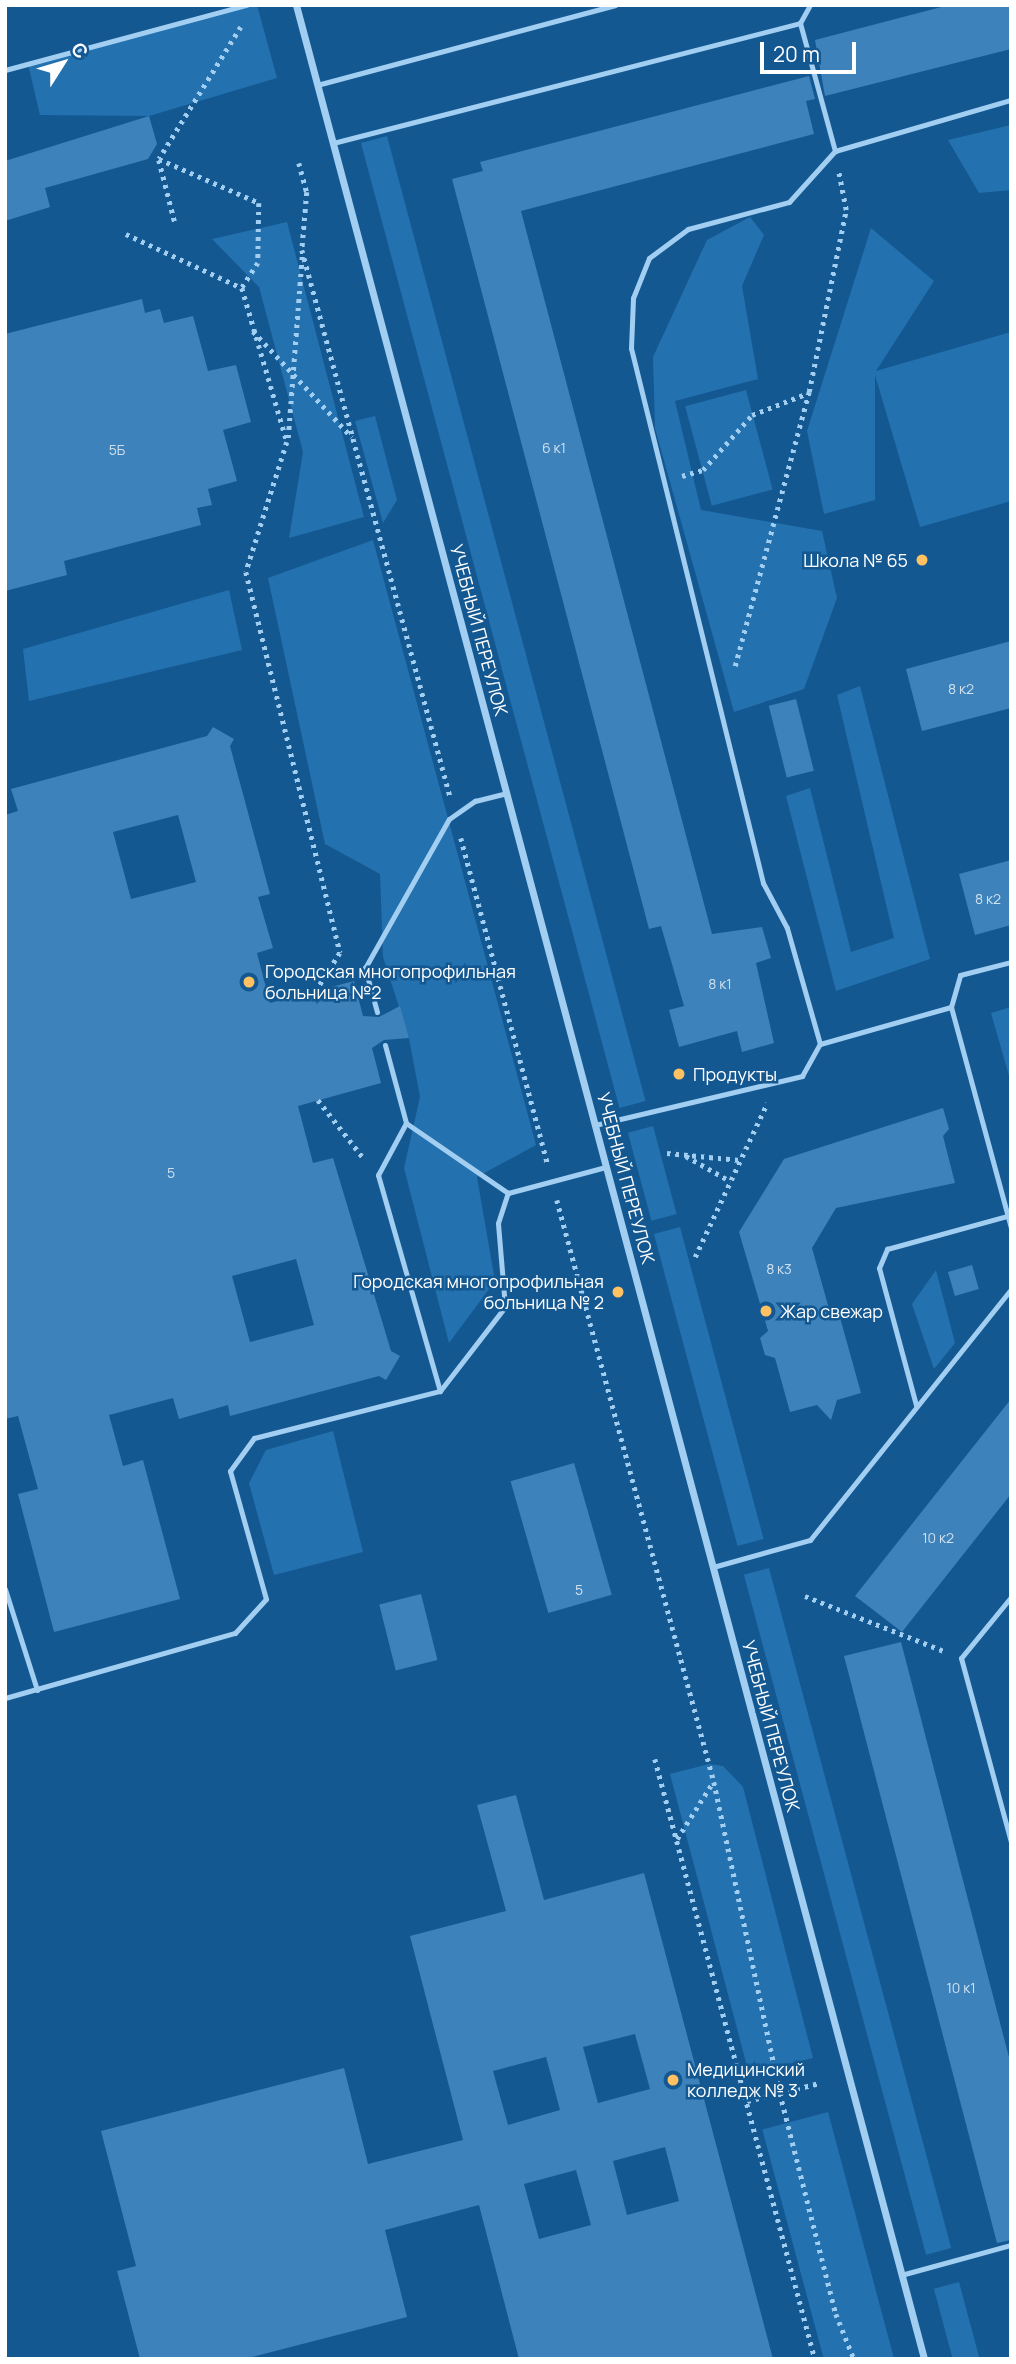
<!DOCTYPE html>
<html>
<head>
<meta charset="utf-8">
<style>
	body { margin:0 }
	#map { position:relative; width:1016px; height:2364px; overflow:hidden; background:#145892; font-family:Manrope,sans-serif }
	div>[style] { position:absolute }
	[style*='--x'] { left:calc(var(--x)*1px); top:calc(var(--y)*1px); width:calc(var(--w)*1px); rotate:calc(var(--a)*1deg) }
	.green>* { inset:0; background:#2371af; transform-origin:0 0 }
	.building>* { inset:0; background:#3d82ba; transform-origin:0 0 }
	.path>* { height:4.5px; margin-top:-2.25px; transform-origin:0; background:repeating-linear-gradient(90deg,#a1cef1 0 3.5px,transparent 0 8.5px) }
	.service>* { height:5px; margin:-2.5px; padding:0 2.5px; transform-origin:2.5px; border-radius:2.5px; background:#a1cef1 }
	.minor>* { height:7px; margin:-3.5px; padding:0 3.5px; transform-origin:3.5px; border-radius:3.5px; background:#a1cef1 }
	.dots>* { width:19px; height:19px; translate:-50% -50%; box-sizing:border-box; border:4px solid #145892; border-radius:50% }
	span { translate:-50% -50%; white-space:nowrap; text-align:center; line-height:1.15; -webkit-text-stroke:5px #145892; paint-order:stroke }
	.number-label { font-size:14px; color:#cee0ee }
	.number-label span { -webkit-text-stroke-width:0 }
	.poi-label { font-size:18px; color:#fff }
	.right { translate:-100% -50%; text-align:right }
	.left { translate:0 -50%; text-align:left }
	.street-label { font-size:18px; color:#fff }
	.frame { position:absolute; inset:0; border:7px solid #fff; pointer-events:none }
	.north { position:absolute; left:28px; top:28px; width:70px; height:70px; -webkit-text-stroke:5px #145892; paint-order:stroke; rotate:53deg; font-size:19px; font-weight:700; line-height:28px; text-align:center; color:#fff }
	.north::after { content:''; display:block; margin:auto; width:24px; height:32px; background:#fff; clip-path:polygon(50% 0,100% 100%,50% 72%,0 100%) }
	.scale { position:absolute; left:760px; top:42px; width:96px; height:32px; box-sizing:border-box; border:4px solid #fff; border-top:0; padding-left:9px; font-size:21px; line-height:24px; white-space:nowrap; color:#fff; -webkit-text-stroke:5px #145892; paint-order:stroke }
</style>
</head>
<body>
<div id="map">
	<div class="green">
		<div style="clip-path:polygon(246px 5px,257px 5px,277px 78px,149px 116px,40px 115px,28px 64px)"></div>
		<div style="clip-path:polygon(1011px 125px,1011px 190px,979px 193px,948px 140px)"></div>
		<div style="left:387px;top:136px;width:999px;height:27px;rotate:75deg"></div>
		<div style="clip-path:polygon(750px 217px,764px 235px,742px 286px,758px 379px,675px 401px,701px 510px,822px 531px,837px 598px,804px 689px,734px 712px,655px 428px,653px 357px,707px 240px)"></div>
		<div style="clip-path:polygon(287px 222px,364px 517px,289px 538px,303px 452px,259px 287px,212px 239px)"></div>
		<div style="clip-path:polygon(871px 228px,934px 281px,876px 371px,1011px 332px,1011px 501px,920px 527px,875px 375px,875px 500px,824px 514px,807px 431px)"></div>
		<div style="left:746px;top:390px;width:103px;height:63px;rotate:75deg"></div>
		<div style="clip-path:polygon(375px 416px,397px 500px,383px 523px,355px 421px)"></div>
		<div style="clip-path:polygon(373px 540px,536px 1145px,477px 1177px,495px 1281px,449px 1343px,404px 1168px,420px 1097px,409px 1038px,383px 957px,380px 874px,325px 844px,268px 578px)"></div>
		<div style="clip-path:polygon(229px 590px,242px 650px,29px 701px,23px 649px)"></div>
		<div style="clip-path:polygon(860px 686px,930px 959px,836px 991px,786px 796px,810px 788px,851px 952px,894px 938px,837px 695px)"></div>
		<div style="clip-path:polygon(1011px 1007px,1011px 1083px,991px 1013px)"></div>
		<div style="left:653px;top:1126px;width:91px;height:26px;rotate:75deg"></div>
		<div style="left:680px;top:1227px;width:323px;height:27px;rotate:75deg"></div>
		<div style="clip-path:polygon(936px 1270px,955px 1343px,934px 1369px,912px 1304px)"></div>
		<div style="clip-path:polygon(333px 1431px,363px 1552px,274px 1575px,249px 1483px,266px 1450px)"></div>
		<div style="left:769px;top:1568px;width:704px;height:26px;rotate:75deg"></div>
		<div style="clip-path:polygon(709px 1764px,723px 1766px,743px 1787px,813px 2058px,749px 2074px,670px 1774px)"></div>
		<div style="left:828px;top:2112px;width:256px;height:68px;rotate:75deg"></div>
		<div style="left:959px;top:2282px;width:80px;height:26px;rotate:75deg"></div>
	</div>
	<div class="building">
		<div style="clip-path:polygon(949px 5px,1011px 5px,1011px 49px,825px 96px,815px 40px)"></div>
		<div style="clip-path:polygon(809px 76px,815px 99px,806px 101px,814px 134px,521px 211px,712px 934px,762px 927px,771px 958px,756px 963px,774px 1043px,742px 1052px,737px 1031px,679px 1047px,669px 1010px,684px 1006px,661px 926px,649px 929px,452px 179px,483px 171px,480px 162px)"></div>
		<div style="clip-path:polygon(149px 116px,157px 144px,148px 159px,45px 188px,50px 207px,5px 221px,5px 161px)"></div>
		<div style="clip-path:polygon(142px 299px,145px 313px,160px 309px,164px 323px,193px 316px,208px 371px,236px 365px,251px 422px,223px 430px,237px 481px,208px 489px,212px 505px,197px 508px,201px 525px,64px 561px,67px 575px,5px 591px,5px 334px)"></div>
		<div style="clip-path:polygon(1011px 641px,1011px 708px,922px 731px,906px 669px)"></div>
		<div style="left:796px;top:699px;width:74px;height:28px;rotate:76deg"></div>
		<div style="clip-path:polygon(evenodd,213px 727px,234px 739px,230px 746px,270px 894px,258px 897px,273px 948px,257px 953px,270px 1003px,354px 981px,363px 1016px,379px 1017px,400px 1006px,409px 1038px,384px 1040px,372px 1048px,381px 1083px,298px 1106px,313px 1163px,333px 1158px,391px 1351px,400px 1356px,386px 1380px,379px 1376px,230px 1416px,228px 1405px,179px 1419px,173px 1398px,109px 1415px,123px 1466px,143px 1460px,180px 1599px,54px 1632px,18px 1494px,38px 1489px,18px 1416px,5px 1419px,5px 815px,18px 811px,11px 789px,207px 736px,213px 727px,178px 815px,196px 882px,131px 899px,113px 832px,178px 815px,213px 727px,296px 1259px,314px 1325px,250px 1342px,232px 1276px,296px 1259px)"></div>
		<div style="clip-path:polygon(1011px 860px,1011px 925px,975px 935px,959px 874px)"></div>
		<div style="clip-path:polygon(943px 1108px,949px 1129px,943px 1136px,955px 1183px,836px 1208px,812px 1248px,831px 1316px,839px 1314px,861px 1393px,837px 1400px,831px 1420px,817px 1405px,790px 1412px,775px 1358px,765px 1355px,760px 1338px,768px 1331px,739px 1232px,784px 1159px)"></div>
		<div style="left:972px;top:1265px;width:25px;height:25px;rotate:74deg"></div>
		<div style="clip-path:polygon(1011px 1399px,1011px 1494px,902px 1632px,855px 1596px)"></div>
		<div style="left:574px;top:1463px;width:137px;height:66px;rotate:74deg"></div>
		<div style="left:421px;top:1594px;width:68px;height:43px;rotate:76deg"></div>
		<div style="clip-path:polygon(901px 1642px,1011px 2065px,1011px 2240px,997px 2243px,844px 1656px)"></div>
		<div style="clip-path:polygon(evenodd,516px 1795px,544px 1900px,644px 1873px,773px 2359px,519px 2359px,479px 2205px,385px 2230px,407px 2317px,244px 2359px,140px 2359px,117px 2271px,136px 2266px,101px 2131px,344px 2068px,368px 2164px,463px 2140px,410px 1936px,506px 1911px,477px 1805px,516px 1795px,635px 2034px,650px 2089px,598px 2103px,583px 2047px,635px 2034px,516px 1795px,546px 2057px,560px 2110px,508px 2125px,493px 2071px,546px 2057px,516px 1795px,665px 2147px,679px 2201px,627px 2215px,613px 2161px,665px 2147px,516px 1795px,576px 2170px,591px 2225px,539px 2239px,524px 2184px,576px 2170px)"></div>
	</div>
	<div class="path">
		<div style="--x:241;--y:27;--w:155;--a:121.8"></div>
		<div style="--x:159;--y:159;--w:109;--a:23.7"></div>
		<div style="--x:259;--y:203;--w:60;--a:91"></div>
		<div style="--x:258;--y:263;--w:30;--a:123"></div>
		<div style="--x:159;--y:160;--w:65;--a:75.7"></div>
		<div style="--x:299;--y:163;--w:30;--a:75"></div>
		<div style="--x:307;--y:192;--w:58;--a:94.9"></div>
		<div style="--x:302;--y:250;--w:566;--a:74.83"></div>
		<div style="--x:126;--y:234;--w:128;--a:25"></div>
		<div style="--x:242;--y:288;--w:160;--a:73.7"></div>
		<div style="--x:287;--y:442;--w:136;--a:107.5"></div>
		<div style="--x:246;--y:572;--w:392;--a:76.1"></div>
		<div style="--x:340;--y:953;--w:45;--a:122.3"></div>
		<div style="--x:253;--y:331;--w:145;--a:47"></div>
		<div style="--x:288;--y:438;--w:185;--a:-85.6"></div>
		<div style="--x:682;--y:476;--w:22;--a:-16"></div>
		<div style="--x:703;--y:470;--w:74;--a:-48.3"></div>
		<div style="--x:752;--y:415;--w:60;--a:-21.4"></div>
		<div style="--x:735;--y:666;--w:284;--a:-74.9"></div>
		<div style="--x:809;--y:392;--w:186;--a:-78.5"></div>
		<div style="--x:846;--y:210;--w:38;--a:-101"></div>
		<div style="--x:461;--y:838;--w:337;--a:75.1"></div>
		<div style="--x:318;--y:1100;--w:76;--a:51.9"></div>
		<div style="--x:667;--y:1153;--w:73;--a:5.5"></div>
		<div style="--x:686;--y:1156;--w:51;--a:29.6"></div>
		<div style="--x:557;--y:1200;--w:603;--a:74.9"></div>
		<div style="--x:714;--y:1782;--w:318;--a:78"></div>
		<div style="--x:780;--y:2093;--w:228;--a:75.8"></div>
		<div style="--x:836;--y:2314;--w:48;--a:68.2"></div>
		<div style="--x:695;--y:1257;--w:170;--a:-64.9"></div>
		<div style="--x:805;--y:1596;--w:149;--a:21.6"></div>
		<div style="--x:655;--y:1759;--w:621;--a:75.07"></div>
		<div style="--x:677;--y:1839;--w:67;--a:-57.7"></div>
		<div style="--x:747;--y:2101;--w:75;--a:-13.9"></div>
	</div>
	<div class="service">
		<div style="--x:800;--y:23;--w:21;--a:-61"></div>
		<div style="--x:5;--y:70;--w:250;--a:-15.1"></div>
		<div style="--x:317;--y:85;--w:309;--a:-15"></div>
		<div style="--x:333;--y:143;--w:482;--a:-14.4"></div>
		<div style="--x:800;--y:23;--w:133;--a:74.7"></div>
		<div style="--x:951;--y:1007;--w:33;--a:-74"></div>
		<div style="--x:960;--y:975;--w:53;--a:-14.3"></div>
		<div style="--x:377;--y:1012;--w:46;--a:-105.3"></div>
		<div style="--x:365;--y:968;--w:171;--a:-60.6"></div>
		<div style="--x:449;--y:819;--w:32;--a:-35"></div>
		<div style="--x:475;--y:801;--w:32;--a:-14"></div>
		<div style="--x:820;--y:1044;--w:121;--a:-105.9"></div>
		<div style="--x:787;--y:928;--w:51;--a:-118.1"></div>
		<div style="--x:763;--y:883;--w:551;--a:-103.86"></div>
		<div style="--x:631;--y:348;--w:50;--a:-87.7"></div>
		<div style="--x:633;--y:298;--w:43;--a:-68.2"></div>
		<div style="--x:649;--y:258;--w:49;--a:-36.6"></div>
		<div style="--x:688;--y:229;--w:105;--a:-15"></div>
		<div style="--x:789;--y:202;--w:69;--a:-48"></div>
		<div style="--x:835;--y:151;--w:183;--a:-16.2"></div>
		<div style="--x:385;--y:1045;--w:81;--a:74.9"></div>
		<div style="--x:406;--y:1123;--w:59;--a:118.3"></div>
		<div style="--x:378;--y:1175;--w:225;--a:74"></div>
		<div style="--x:406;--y:1123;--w:124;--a:34.5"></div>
		<div style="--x:508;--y:1193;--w:101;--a:-14.9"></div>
		<div style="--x:595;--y:1125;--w:213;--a:-13.3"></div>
		<div style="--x:802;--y:1076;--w:37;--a:-61"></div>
		<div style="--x:820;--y:1044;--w:136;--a:-15.8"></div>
		<div style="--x:951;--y:1007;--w:229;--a:74.8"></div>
		<div style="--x:916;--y:1405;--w:142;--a:-105.1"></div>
		<div style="--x:879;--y:1268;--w:21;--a:-67"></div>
		<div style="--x:887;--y:1249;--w:124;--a:-15.4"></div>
		<div style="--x:713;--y:1567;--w:101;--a:-15.6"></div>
		<div style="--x:810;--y:1540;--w:322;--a:-51.3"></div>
		<div style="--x:5;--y:1589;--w:106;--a:72.4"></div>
		<div style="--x:1011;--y:1597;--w:79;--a:129.3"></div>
		<div style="--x:961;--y:1658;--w:191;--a:74.8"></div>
		<div style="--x:5;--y:1698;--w:239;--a:-15.8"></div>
		<div style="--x:235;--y:1633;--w:46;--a:-47.6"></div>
		<div style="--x:266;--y:1599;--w:133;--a:-105.7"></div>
		<div style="--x:230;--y:1471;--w:41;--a:-54"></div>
		<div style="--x:254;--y:1438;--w:192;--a:-14.2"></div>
		<div style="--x:440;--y:1391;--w:106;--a:-52.3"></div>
		<div style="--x:505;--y:1307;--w:84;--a:-94.8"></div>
		<div style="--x:498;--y:1223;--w:32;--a:-72"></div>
		<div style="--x:901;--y:2275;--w:114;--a:-15.3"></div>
	</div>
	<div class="minor">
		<div style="--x:296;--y:5;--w:2436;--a:75.06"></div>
	</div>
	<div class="dots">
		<div style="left:922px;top:560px;background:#ffc162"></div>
		<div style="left:249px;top:982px;background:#ffc162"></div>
		<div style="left:679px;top:1074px;background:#ffc162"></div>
		<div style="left:618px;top:1292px;background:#ffc162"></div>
		<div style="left:766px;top:1311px;background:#ffc162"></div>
		<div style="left:673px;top:2080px;background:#ffc162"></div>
	</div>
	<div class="number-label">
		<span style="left:554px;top:448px">6 к1</span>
		<span style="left:117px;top:450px">5Б</span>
		<span style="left:961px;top:689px">8 к2</span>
		<span style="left:988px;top:899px">8 к2</span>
		<span style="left:720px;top:984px">8 к1</span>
		<span style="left:171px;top:1173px">5</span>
		<span style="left:779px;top:1269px">8 к3</span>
		<span style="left:938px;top:1538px">10 к2</span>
		<span style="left:579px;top:1590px">5</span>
		<span style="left:961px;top:1988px">10 к1</span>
	</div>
	<div class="poi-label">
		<span class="right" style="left:908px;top:560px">Школа № 65</span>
		<span class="left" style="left:265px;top:982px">Городская многопрофильная<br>больница №2</span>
		<span class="left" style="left:693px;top:1074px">Продукты</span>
		<span class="right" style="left:604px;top:1292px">Городская многопрофильная<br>больница № 2</span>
		<span class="left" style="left:780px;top:1311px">Жар свежар</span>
		<span class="left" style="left:687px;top:2080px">Медицинский<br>колледж № 3</span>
	</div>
	<div class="street-label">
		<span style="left:479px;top:630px;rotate:75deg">УЧЕБНЫЙ ПЕРЕУЛОК</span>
		<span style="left:626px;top:1178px;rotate:75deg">УЧЕБНЫЙ ПЕРЕУЛОК</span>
		<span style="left:771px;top:1726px;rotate:75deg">УЧЕБНЫЙ ПЕРЕУЛОК</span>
	</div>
	<div class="frame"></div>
	<div class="north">С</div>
	<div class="scale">20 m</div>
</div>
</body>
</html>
